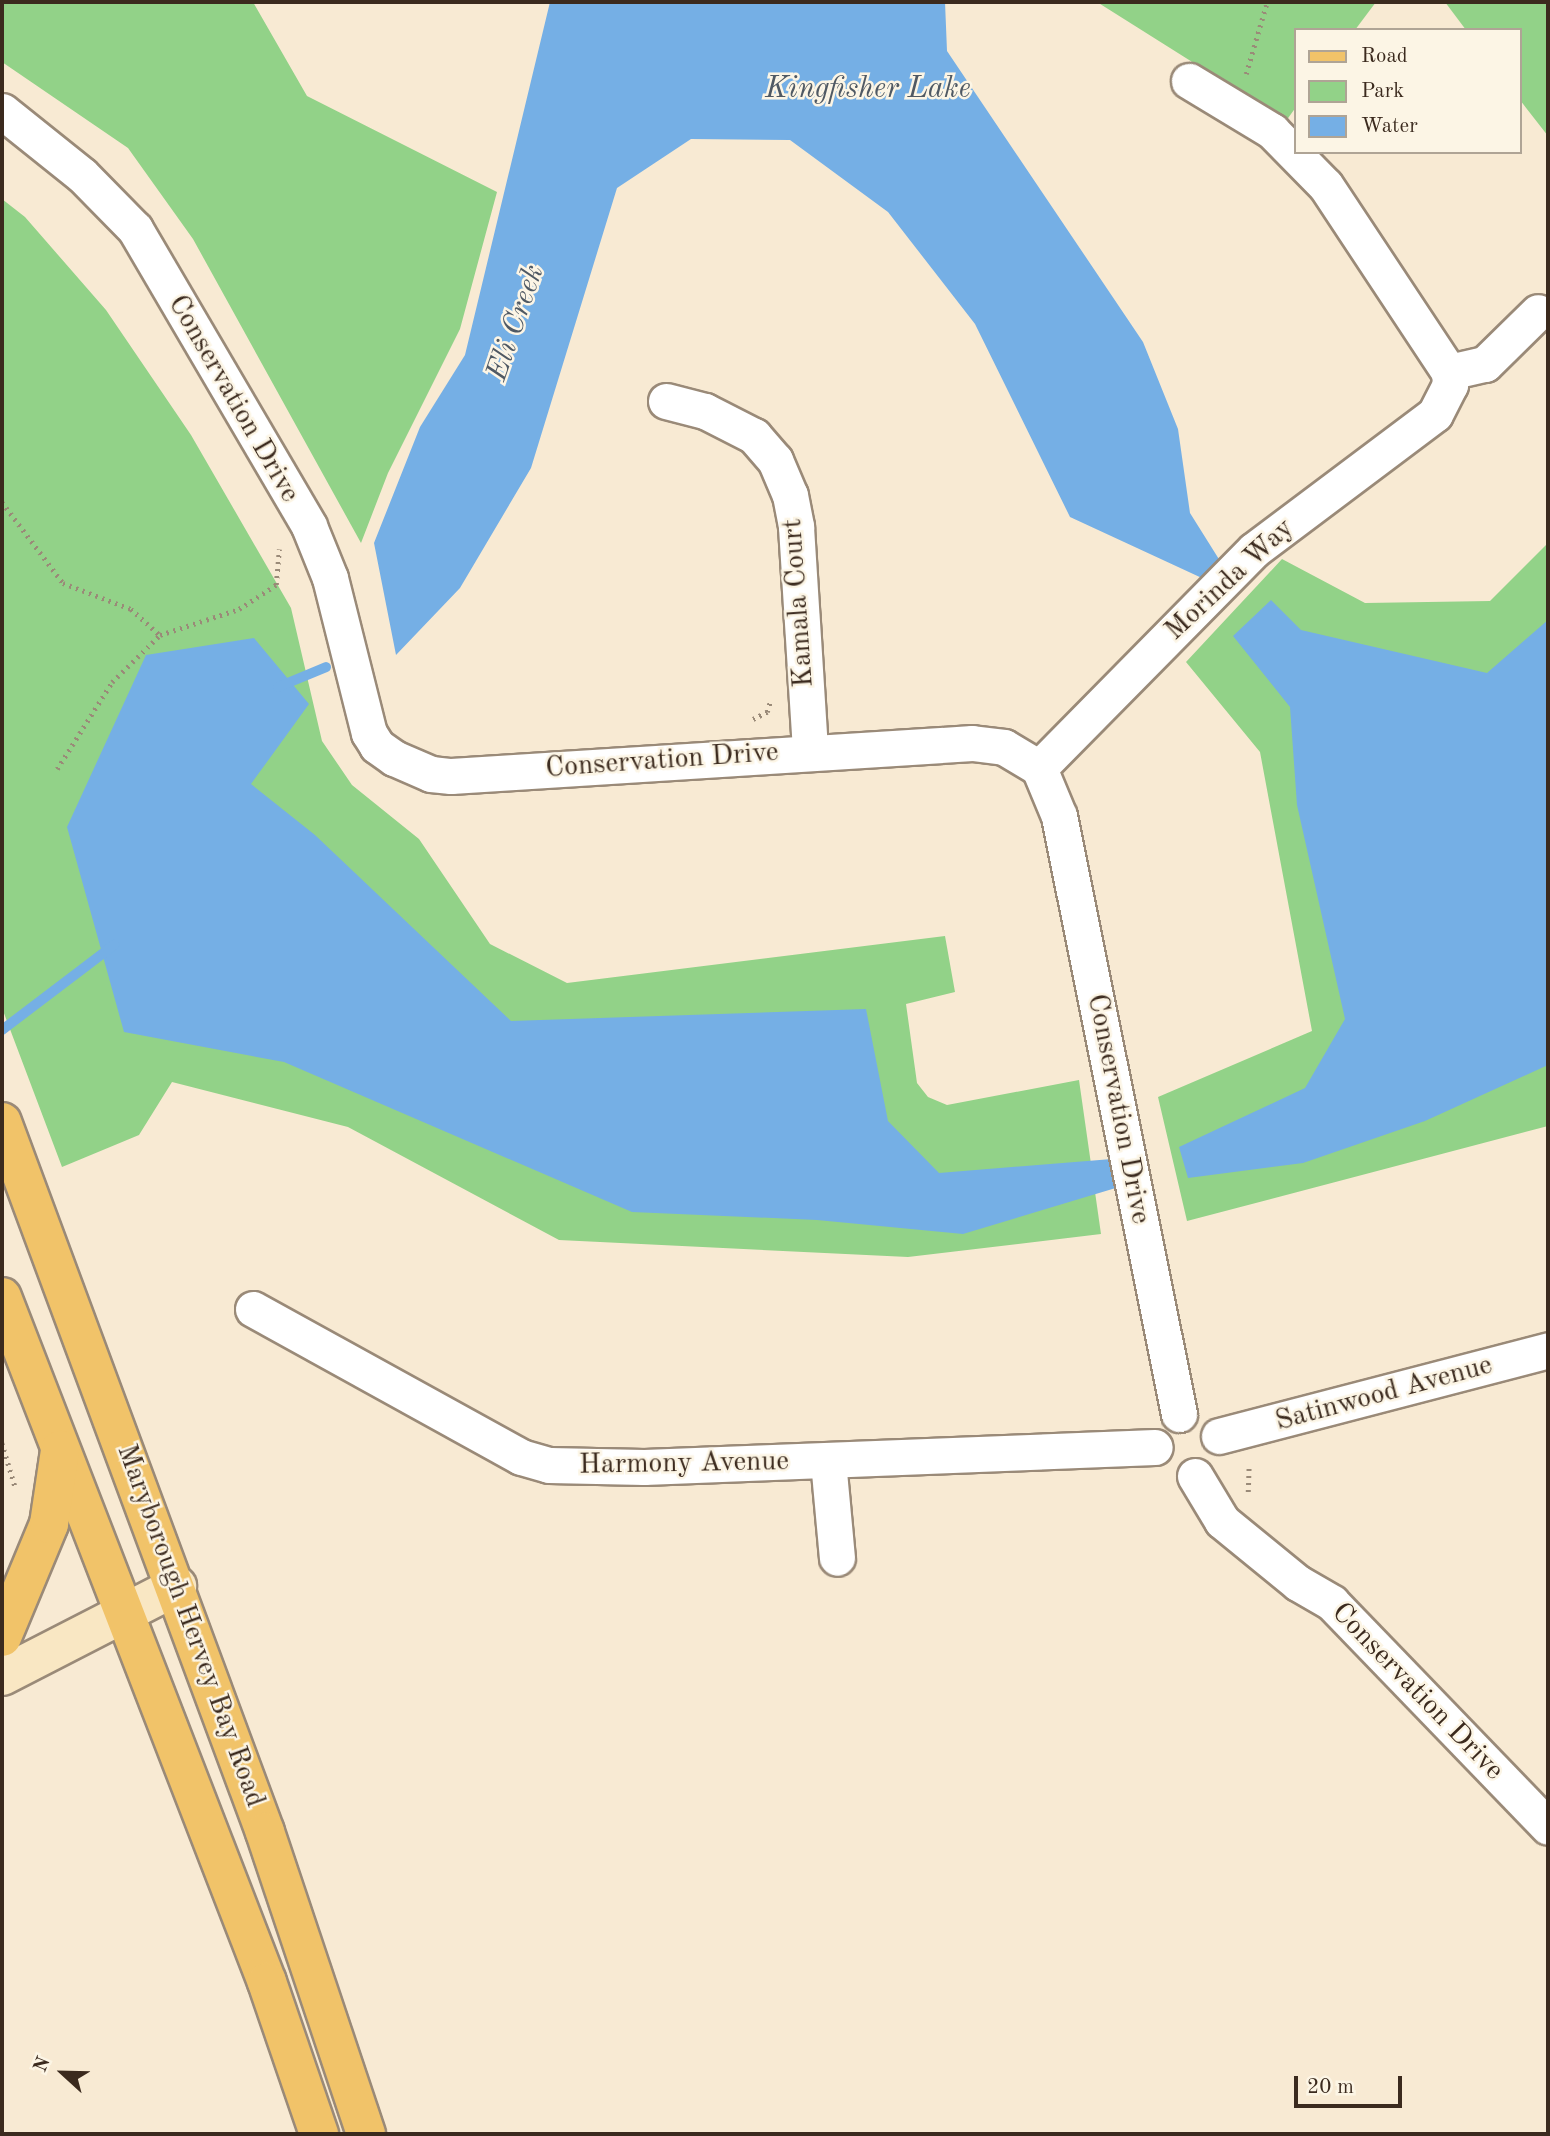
<!DOCTYPE html>
<html>
<head>
<meta charset="utf-8">
<style>
	body { margin:0 }
	#map { position:relative; width:1550px; height:2136px; overflow:hidden; background:#f8ead3; font-family:"Old Standard TT",serif }
	div>[style] { position:absolute }
	[style*='--x'] { left:calc(var(--x)*1px); top:calc(var(--y)*1px); width:calc(var(--w)*1px); rotate:calc(var(--a)*1deg) }
	.green>* { inset:0; background:#92d288 }
	.water>* { inset:0; background:#75afe5 }
	.stream>* { height:10px; margin:-5px; padding:0 5px; transform-origin:5px; border-radius:5px; background:#75afe5 }
	.path>* { height:4.5px; margin-top:-2.25px; transform-origin:0; background:repeating-linear-gradient(90deg,#9a8a78 0 2px,transparent 0 7px) }
	.roads { filter:drop-shadow(2px 0 #9a8a78) drop-shadow(-2px 0 #9a8a78) drop-shadow(0 2px #9a8a78) drop-shadow(0 -2px #9a8a78) }
	.minor>* { height:35px; margin:-17.5px; padding:0 17.5px; transform-origin:17.5px; border-radius:17.5px; background:#fff }
	.secondary>* { height:38px; margin:-19px; padding:0 19px; transform-origin:19px; border-radius:19px; background:#f9e7c3 }
	.primary>* { height:38px; margin:-19px; padding:0 19px; transform-origin:19px; border-radius:19px; background:#f1c369 }
	span { translate:-50% -50%; white-space:nowrap; text-align:center; line-height:1.15; -webkit-text-stroke:5px #fcf5e5; paint-order:stroke }
	.street-label { font-size:28px; color:#3b2a1e }
	.water-label { font-size:30px; color:#4f5964; font-style:italic }
	.frame { position:absolute; inset:0; border:4px solid #3b2a1e; pointer-events:none }
	.legend { position:absolute; left:1294px; top:28px; width:228px; height:126px; box-sizing:border-box; background:#fcf5e5; border:2px solid #afa495; margin:0; padding:9px 12px; list-style:none; font-size:21px; color:#3b2a1e }
	.legend li { display:flex; align-items:center; gap:14px; height:35px }
	.legend b { width:35px; border:2px solid #afa495 }
	.north { position:absolute; left:28px; top:2038px; width:70px; height:70px; -webkit-text-stroke:5px #fcf5e5; paint-order:stroke; rotate:292deg; font-size:19px; font-weight:700; line-height:28px; text-align:center; color:#3b2a1e }
	.north::after { content:''; display:block; margin:auto; width:24px; height:32px; background:#3b2a1e; clip-path:polygon(50% 0,100% 100%,50% 72%,0 100%) }
	.scale { position:absolute; left:1294px; top:2076px; width:108px; height:32px; box-sizing:border-box; border:4px solid #3b2a1e; border-top:0; padding-left:9px; font-size:21px; line-height:24px; white-space:nowrap; color:#3b2a1e; -webkit-text-stroke:5px #fcf5e5; paint-order:stroke }
</style>
</head>
<body>
<div id="map">
	<div class="green">
		<div style="clip-path:polygon(2px 2px,253px 2px,307px 96px,497px 192px,460px 329px,388px 473px,361px 543px,193px 239px,128px 148px,2px 62px)"></div>
		<div style="clip-path:polygon(1097px 2px,1376px 2px,1355px 30px,1296px 30px,1296px 107px,1286px 121px)"></div>
		<div style="clip-path:polygon(1445px 2px,1548px 2px,1548px 136px,1520px 100px,1520px 30px,1466px 30px)"></div>
		<div style="clip-path:polygon(2px 199px,25px 217px,106px 310px,191px 435px,291px 608px,322px 741px,352px 785px,419px 839px,490px 944px,567px 983px,945px 936px,955px 992px,906px 1004px,917px 1083px,928px 1097px,947px 1105px,1079px 1080px,1101px 1234px,908px 1257px,559px 1240px,348px 1127px,172px 1082px,139px 1135px,62px 1167px,2px 1008px)"></div>
		<div style="clip-path:polygon(1548px 543px,1548px 1126px,1187px 1221px,1158px 1097px,1312px 1031px,1260px 752px,1186px 662px,1282px 559px,1365px 603px,1490px 601px)"></div>
	</div>
	<div class="water">
		<div style="clip-path:polygon(550px 2px,945px 2px,947px 51px,1143px 342px,1178px 429px,1190px 513px,1227px 572px,1217px 585px,1070px 517px,975px 324px,888px 212px,790px 140px,691px 139px,617px 188px,531px 468px,460px 588px,396px 655px,374px 543px,420px 427px,465px 355px)"></div>
		<div style="clip-path:polygon(1271px 600px,1301px 630px,1487px 673px,1548px 620px,1548px 1065px,1425px 1121px,1303px 1163px,1188px 1178px,1179px 1147px,1305px 1088px,1345px 1019px,1297px 805px,1290px 707px,1233px 636px)"></div>
		<div style="clip-path:polygon(254px 638px,309px 704px,251px 784px,315px 835px,511px 1021px,866px 1009px,888px 1121px,939px 1173px,1112px 1159px,1119px 1187px,963px 1234px,817px 1220px,632px 1212px,284px 1062px,124px 1032px,67px 827px,146px 655px)"></div>
	</div>
	<div class="stream">
		<div style="--x:278;--y:687;--w:52;--a:-22.6"></div>
		<div style="--x:2;--y:1030;--w:141;--a:-37.2"></div>
	</div>
	<div class="path">
		<div style="--x:1246;--y:74;--w:75;--a:-73.7"></div>
		<div style="--x:2;--y:502;--w:101;--a:53"></div>
		<div style="--x:63;--y:583;--w:73;--a:20.9"></div>
		<div style="--x:131;--y:609;--w:39;--a:42"></div>
		<div style="--x:753;--y:719;--w:16;--a:-27"></div>
		<div style="--x:767;--y:712;--w:10;--a:-73"></div>
		<div style="--x:57;--y:769;--w:103;--a:-57.7"></div>
		<div style="--x:112;--y:682;--w:67;--a:-44.4"></div>
		<div style="--x:160;--y:635;--w:83;--a:-18.2"></div>
		<div style="--x:239;--y:609;--w:44;--a:-33"></div>
		<div style="--x:276;--y:585;--w:36;--a:-85"></div>
		<div style="--x:2;--y:1443;--w:45;--a:73.2"></div>
		<div style="--x:1248;--y:1492;--w:26;--a:-88"></div>
	</div>
	<div class="roads">
		<div class="minor">
			<div style="--x:2;--y:111;--w:102;--a:38.7"></div>
			<div style="--x:82;--y:175;--w:76;--a:45.5"></div>
			<div style="--x:135;--y:229;--w:344;--a:59.6"></div>
			<div style="--x:309;--y:526;--w:56;--a:68"></div>
			<div style="--x:330;--y:578;--w:160;--a:75.9"></div>
			<div style="--x:369;--y:733;--w:15;--a:58"></div>
			<div style="--x:377;--y:746;--w:21;--a:35"></div>
			<div style="--x:394;--y:758;--w:40;--a:23.4"></div>
			<div style="--x:431;--y:774;--w:20;--a:6"></div>
			<div style="--x:451;--y:776;--w:522;--a:-3.62"></div>
			<div style="--x:972;--y:743;--w:32;--a:7"></div>
			<div style="--x:1004;--y:747;--w:41;--a:31"></div>
			<div style="--x:1039;--y:768;--w:52;--a:67.4"></div>
			<div style="--x:1059;--y:816;--w:610;--a:78.65"></div>
			<div style="--x:1449;--y:372;--w:37;--a:-13"></div>
			<div style="--x:1485;--y:364;--w:74;--a:-44.5"></div>
			<div style="--x:666;--y:401;--w:40;--a:14.4"></div>
			<div style="--x:705;--y:411;--w:55;--a:27"></div>
			<div style="--x:754;--y:436;--w:32;--a:49"></div>
			<div style="--x:775;--y:460;--w:38;--a:67"></div>
			<div style="--x:790;--y:495;--w:33;--a:79"></div>
			<div style="--x:796;--y:527;--w:223;--a:86.4"></div>
			<div style="--x:1039;--y:768;--w:306;--a:-45.4"></div>
			<div style="--x:1254;--y:550;--w:226;--a:-36.9"></div>
			<div style="--x:1435;--y:414;--w:33;--a:-63"></div>
			<div style="--x:1450;--y:385;--w:13;--a:-94"></div>
			<div style="--x:1449;--y:372;--w:224;--a:-123.5"></div>
			<div style="--x:1325;--y:185;--w:76;--a:-134.5"></div>
			<div style="--x:1272;--y:131;--w:97;--a:-148.9"></div>
			<div style="--x:253;--y:1309;--w:306;--a:28.9"></div>
			<div style="--x:521;--y:1457;--w:29;--a:16"></div>
			<div style="--x:549;--y:1465;--w:95;--a:1.2"></div>
			<div style="--x:644;--y:1467;--w:511;--a:-2.24"></div>
			<div style="--x:1219;--y:1436;--w:340;--a:-14.6"></div>
			<div style="--x:828;--y:1461;--w:97;--a:84.7"></div>
			<div style="--x:1195;--y:1476;--w:52;--a:59"></div>
			<div style="--x:1222;--y:1521;--w:98;--a:39.2"></div>
			<div style="--x:1298;--y:1583;--w:39;--a:30"></div>
			<div style="--x:1332;--y:1603;--w:311;--a:46"></div>
		</div>
		<div class="secondary">
			<div style="--x:2;--y:1676;--w:197;--a:-27.2"></div>
		</div>
		<div class="primary">
			<div style="--x:2;--y:1122;--w:757;--a:69.67"></div>
			<div style="--x:265;--y:1832;--w:318;--a:71.5"></div>
			<div style="--x:2;--y:1297;--w:734;--a:68.85"></div>
			<div style="--x:267;--y:1982;--w:161;--a:71.1"></div>
			<div style="--x:2;--y:1637;--w:122;--a:-67.4"></div>
			<div style="--x:49;--y:1524;--w:75;--a:-81.5"></div>
		</div>
	</div>
	<div class="street-label">
		<span style="left:233px;top:399px;rotate:60deg">Conservation Drive</span>
		<span style="left:1230px;top:580px;rotate:-43deg">Morinda Way</span>
		<span style="left:799px;top:603px;rotate:-94deg">Kamala Court</span>
		<span style="left:662px;top:761px;rotate:-4deg">Conservation Drive</span>
		<span style="left:1118px;top:1109px;rotate:79deg">Conservation Drive</span>
		<span style="left:1384px;top:1394px;rotate:-15deg">Satinwood Avenue</span>
		<span style="left:684px;top:1464px;rotate:-1deg">Harmony Avenue</span>
		<span style="left:190px;top:1626px;rotate:70deg">Maryborough Hervey Bay Road</span>
		<span style="left:1417px;top:1692px;rotate:46deg">Conservation Drive</span>
	</div>
	<div class="water-label">
		<span style="left:868px;top:89px">Kingfisher Lake</span>
		<span style="left:516px;top:323px;rotate:-71deg">Eli Creek</span>
	</div>
	<div class="frame"></div>
	<ul class="legend">
	<li><b style="height:9px;background:#f1c369"></b>Road</li>
	<li><b style="height:19px;background:#92d288"></b>Park</li>
	<li><b style="height:19px;background:#75afe5"></b>Water</li>
	</ul>
	<div class="north">N</div>
	<div class="scale">20 m</div>
</div>
</body>
</html>
